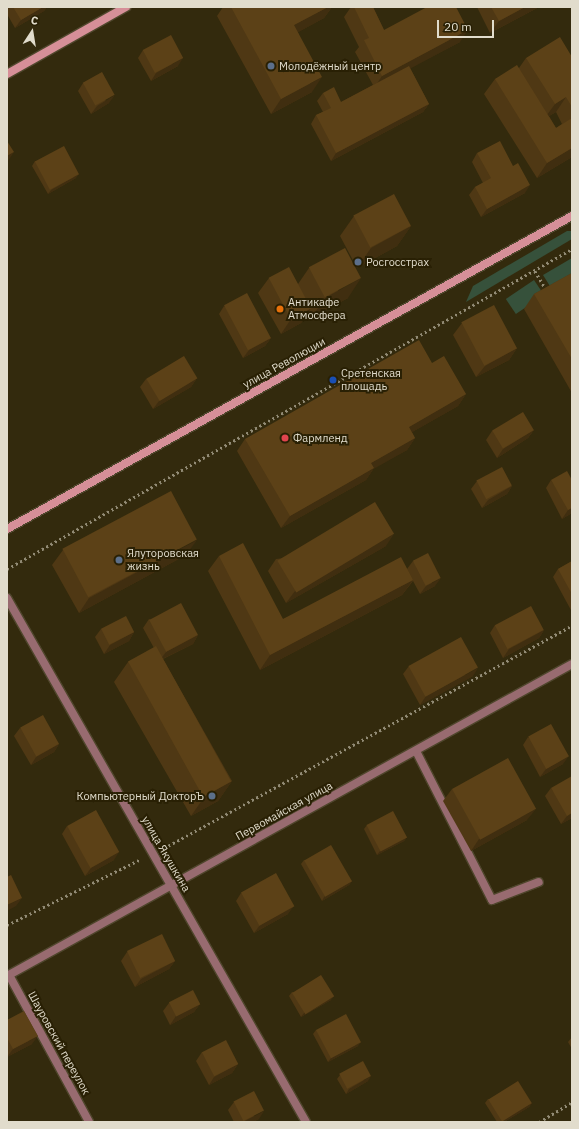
<!DOCTYPE html>
<html>
<head>
<meta charset="utf-8">
<style>
	body { margin:0 }
	#map { position:relative; width:579px; height:1129px; overflow:hidden; background:#332a0d; font-family:"IBM Plex Sans",sans-serif }
	div>[style] { position:absolute }
	[style*='--x'] { left:calc(var(--x)*1px); top:calc(var(--y)*1px); width:calc(var(--w)*1px); rotate:calc(var(--a)*1deg) }
	.green>* { inset:0; background:#36513b; transform-origin:0 0 }
	.path>* { height:2.5px; margin-top:-1.25px; transform-origin:0; background:repeating-linear-gradient(90deg,#928b75 0 2px,transparent 0 5px) }
	.roads { filter:drop-shadow(1px 0 #4f462c) drop-shadow(-1px 0 #4f462c) drop-shadow(0 1px #4f462c) drop-shadow(0 -1px #4f462c) }
	.lane>* { height:8px; margin:-4px; padding:0 4px; transform-origin:4px; border-radius:4px; background:#986b70 }
	.street>* { height:8px; margin:-4px; padding:0 4px; transform-origin:4px; border-radius:4px; background:#986b70 }
	.secondary>* { height:8px; margin:-4px; padding:0 4px; transform-origin:4px; border-radius:4px; background:#d68f98 }
	.wall>* { inset:0; background:#4f3814 }
	.shaded-wall>* { inset:0; background:#402e10 }
	.building>* { inset:0; background:#5c4117; transform-origin:0 0 }
	.dots>* { width:11px; height:11px; translate:-50% -50%; box-sizing:border-box; border:2px solid #292004; border-radius:50% }
	span { translate:-50% -50%; white-space:nowrap; text-align:center; line-height:1.15; -webkit-text-stroke:4px #292004; paint-order:stroke }
	.poi-label { font-size:11px; color:#e1dccc }
	.left { translate:0 -50%; text-align:left }
	.right { translate:-100% -50%; text-align:right }
	.street-label { font-size:11px; color:#e1dccc }
	.frame { position:absolute; inset:0; border:8px solid #e1dccc; pointer-events:none }
	.north { position:absolute; left:12px; top:12px; width:40px; height:40px; -webkit-text-stroke:3px #292004; paint-order:stroke; rotate:12deg; font-size:11px; font-weight:700; line-height:16px; text-align:center; color:#e1dccc }
	.north::after { content:''; display:block; margin:auto; width:14px; height:18px; background:#e1dccc; clip-path:polygon(50% 0,100% 100%,50% 72%,0 100%) }
	.scale { position:absolute; left:437px; top:20px; width:57px; height:18px; box-sizing:border-box; border:2px solid #e1dccc; border-top:0; padding-left:5px; font-size:12px; line-height:14px; white-space:nowrap; color:#e1dccc; -webkit-text-stroke:3px #292004; paint-order:stroke }
</style>
</head>
<body>
<div id="map">
	<div class="green">
		<div style="clip-path:polygon(567px 231px,572px 231px,572px 239px,466px 302px,473px 286px)"></div>
		<div style="clip-path:polygon(572px 258px,572px 281px,553px 291px,543px 275px)"></div>
		<div style="left:534px;top:280px;width:18px;height:34px;rotate:56deg"></div>
	</div>
	<div class="path">
		<div style="--x:535;--y:271;--w:23;--a:59"></div>
		<div style="--x:7;--y:569;--w:649;--a:-29.53"></div>
		<div style="--x:164;--y:848;--w:464;--a:-28.6"></div>
		<div style="--x:7;--y:925;--w:149;--a:-26.2"></div>
		<div style="--x:539;--y:1122;--w:39;--a:-31"></div>
	</div>
	<div class="roads">
		<div class="lane">
			<div style="--x:416;--y:751;--w:167;--a:63"></div>
			<div style="--x:492;--y:900;--w:50;--a:-21"></div>
		</div>
		<div class="street">
			<div style="--x:7;--y:598;--w:603;--a:60.29"></div>
			<div style="--x:9;--y:975;--w:167;--a:61.4"></div>
			<div style="--x:7;--y:976;--w:645;--a:-28.91"></div>
		</div>
		<div class="secondary">
			<div style="--x:7;--y:74;--w:137;--a:-29.4"></div>
			<div style="--x:7;--y:529;--w:646;--a:-28.99"></div>
		</div>
	</div>
	<div class="wall">
		<div style="clip-path:polygon(7px 7px,47px 7px,44px 11px,15px 28px,7px 14px)"></div>
		<div style="clip-path:polygon(223px 7px,332px 7px,324px 18px,298px 32px,312px 92px,271px 114px,217px 16px)"></div>
		<div style="clip-path:polygon(351px 7px,373px 7px,384px 30px,460px 42px,410px 68px,429px 104px,423px 112px,331px 161px,311px 124px,316px 115px,323px 112px,317px 101px,323px 93px,341px 102px,373px 85px,355px 52px,359px 47px,344px 17px)"></div>
		<div style="clip-path:polygon(477px 7px,539px 7px,490px 33px)"></div>
		<div style="clip-path:polygon(143px 50px,178px 66px,151px 81px,138px 58px)"></div>
		<div style="clip-path:polygon(evenodd,572px 57px,572px 157px,537px 178px,484px 94px,495px 79px,519px 68px,526px 58px,572px 57px,556px 112px,562px 124px,556px 128px,549px 116px,556px 112px)"></div>
		<div style="clip-path:polygon(83px 83px,109px 103px,91px 114px,78px 91px)"></div>
		<div style="clip-path:polygon(477px 153px,525px 193px,481px 217px,469px 195px,475px 187px,483px 183px,472px 162px)"></div>
		<div style="clip-path:polygon(35px 161px,76px 178px,48px 194px,32px 166px)"></div>
		<div style="clip-path:polygon(354px 216px,411px 226px,397px 246px,357px 268px,340px 236px)"></div>
		<div style="clip-path:polygon(309px 268px,348px 298px,311px 318px,308px 313px,301px 323px,281px 334px,258px 293px,269px 278px,298px 284px)"></div>
		<div style="clip-path:polygon(572px 273px,572px 393px,524px 309px,534px 294px)"></div>
		<div style="clip-path:polygon(224px 306px,271px 338px,265px 346px,243px 358px,219px 314px)"></div>
		<div style="clip-path:polygon(462px 323px,517px 348px,509px 360px,476px 377px,453px 335px)"></div>
		<div style="clip-path:polygon(432px 363px,466px 394px,458px 406px,412px 432px,415px 438px,407px 450px,374px 468px,366px 480px,281px 528px,237px 451px,245px 439px)"></div>
		<div style="clip-path:polygon(197px 378px,191px 387px,153px 409px,140px 387px,146px 379px)"></div>
		<div style="clip-path:polygon(534px 430px,528px 438px,497px 458px,486px 440px,492px 431px)"></div>
		<div style="clip-path:polygon(551px 480px,572px 513px,562px 519px,546px 488px)"></div>
		<div style="clip-path:polygon(477px 481px,512px 486px,507px 494px,482px 508px,471px 489px)"></div>
		<div style="clip-path:polygon(386px 546px,286px 603px,268px 571px,276px 559px)"></div>
		<div style="clip-path:polygon(63px 550px,186px 555px,79px 613px,52px 565px)"></div>
		<div style="clip-path:polygon(219px 556px,283px 619px,407px 569px,413px 561px,435px 586px,420px 594px,413px 581px,402px 595px,260px 670px,208px 571px)"></div>
		<div style="clip-path:polygon(572px 561px,572px 612px,553px 577px,558px 569px)"></div>
		<div style="clip-path:polygon(149px 619px,198px 635px,193px 644px,163px 659px,232px 781px,218px 801px,191px 816px,114px 682px,128px 662px,154px 648px,143px 628px)"></div>
		<div style="clip-path:polygon(495px 625px,544px 630px,539px 638px,503px 658px,490px 633px)"></div>
		<div style="clip-path:polygon(101px 629px,134px 632px,129px 641px,104px 654px,95px 637px)"></div>
		<div style="clip-path:polygon(409px 666px,473px 676px,420px 705px,403px 674px)"></div>
		<div style="clip-path:polygon(20px 728px,59px 744px,54px 752px,31px 765px,14px 736px)"></div>
		<div style="clip-path:polygon(528px 737px,563px 764px,540px 777px,523px 745px)"></div>
		<div style="clip-path:polygon(551px 788px,572px 818px,561px 824px,545px 796px)"></div>
		<div style="clip-path:polygon(452px 789px,527px 820px,471px 851px,443px 801px)"></div>
		<div style="clip-path:polygon(367px 825px,407px 837px,404px 841px,377px 855px,364px 829px)"></div>
		<div style="clip-path:polygon(67px 826px,114px 860px,85px 876px,62px 834px)"></div>
		<div style="clip-path:polygon(304px 860px,352px 881px,349px 885px,322px 901px,301px 864px)"></div>
		<div style="clip-path:polygon(241px 893px,288px 914px,254px 933px,236px 901px)"></div>
		<div style="clip-path:polygon(127px 952px,175px 961px,169px 969px,135px 987px,121px 961px)"></div>
		<div style="clip-path:polygon(292px 992px,331px 1000px,301px 1017px,289px 996px)"></div>
		<div style="clip-path:polygon(169px 1003px,200px 1004px,194px 1012px,170px 1025px,163px 1011px)"></div>
		<div style="clip-path:polygon(7px 1020px,32px 1044px,7px 1057px)"></div>
		<div style="clip-path:polygon(316px 1030px,358px 1046px,328px 1062px,313px 1034px)"></div>
		<div style="clip-path:polygon(572px 1037px,572px 1049px,568px 1042px)"></div>
		<div style="clip-path:polygon(202px 1052px,238px 1064px,232px 1073px,209px 1085px,196px 1061px)"></div>
		<div style="clip-path:polygon(340px 1075px,368px 1081px,346px 1094px,337px 1079px)"></div>
		<div style="clip-path:polygon(488px 1099px,532px 1103px,529px 1107px,504px 1122px,497px 1122px,485px 1103px)"></div>
		<div style="clip-path:polygon(234px 1102px,259px 1119px,253px 1122px,234px 1122px,228px 1110px)"></div>
	</div>
	<div class="shaded-wall">
		<div style="clip-path:polygon(43px 7px,47px 7px,44px 11px,15px 28px,21px 20px)"></div>
		<div style="clip-path:polygon(328px 7px,332px 7px,324px 18px,284px 40px,294px 25px)"></div>
		<div style="clip-path:polygon(525px 7px,539px 7px,490px 33px,499px 21px)"></div>
		<div style="clip-path:polygon(468px 30px,460px 42px,374px 88px,382px 76px)"></div>
		<div style="clip-path:polygon(183px 58px,178px 66px,151px 81px,156px 73px)"></div>
		<div style="clip-path:polygon(322px 77px,312px 92px,271px 114px,281px 99px)"></div>
		<div style="clip-path:polygon(115px 95px,109px 103px,91px 114px,97px 106px)"></div>
		<div style="clip-path:polygon(566px 97px,556px 112px,544px 119px,555px 104px)"></div>
		<div style="clip-path:polygon(429px 104px,423px 112px,331px 161px,336px 153px)"></div>
		<div style="clip-path:polygon(572px 148px,572px 157px,537px 178px,547px 163px)"></div>
		<div style="clip-path:polygon(14px 152px,8px 161px,7px 161px,7px 156px)"></div>
		<div style="clip-path:polygon(79px 174px,76px 178px,48px 194px,51px 190px)"></div>
		<div style="clip-path:polygon(530px 185px,525px 193px,481px 217px,487px 209px)"></div>
		<div style="clip-path:polygon(411px 226px,397px 246px,357px 268px,371px 248px)"></div>
		<div style="clip-path:polygon(361px 278px,348px 298px,311px 318px,325px 298px)"></div>
		<div style="clip-path:polygon(311px 308px,301px 323px,281px 334px,291px 319px)"></div>
		<div style="clip-path:polygon(271px 338px,265px 346px,243px 358px,249px 350px)"></div>
		<div style="clip-path:polygon(517px 348px,509px 360px,476px 377px,485px 366px)"></div>
		<div style="clip-path:polygon(197px 378px,191px 387px,153px 409px,159px 401px)"></div>
		<div style="clip-path:polygon(466px 394px,458px 406px,400px 439px,409px 427px)"></div>
		<div style="clip-path:polygon(534px 430px,528px 438px,497px 458px,503px 449px)"></div>
		<div style="clip-path:polygon(415px 438px,407px 450px,363px 475px,371px 463px)"></div>
		<div style="clip-path:polygon(374px 468px,366px 480px,281px 528px,290px 516px)"></div>
		<div style="clip-path:polygon(512px 486px,507px 494px,482px 508px,488px 500px)"></div>
		<div style="clip-path:polygon(572px 508px,572px 513px,562px 519px,568px 510px)"></div>
		<div style="clip-path:polygon(394px 534px,386px 546px,286px 603px,295px 591px)"></div>
		<div style="clip-path:polygon(197px 540px,186px 555px,79px 613px,89px 598px)"></div>
		<div style="clip-path:polygon(441px 578px,435px 586px,420px 594px,426px 586px)"></div>
		<div style="clip-path:polygon(413px 580px,402px 595px,260px 670px,270px 655px)"></div>
		<div style="clip-path:polygon(544px 630px,539px 638px,503px 658px,509px 649px)"></div>
		<div style="clip-path:polygon(134px 632px,129px 641px,104px 654px,110px 645px)"></div>
		<div style="clip-path:polygon(198px 635px,193px 644px,160px 660px,166px 652px)"></div>
		<div style="clip-path:polygon(478px 668px,473px 676px,420px 705px,426px 696px)"></div>
		<div style="clip-path:polygon(59px 744px,54px 752px,31px 765px,36px 757px)"></div>
		<div style="clip-path:polygon(569px 756px,563px 764px,540px 777px,546px 769px)"></div>
		<div style="clip-path:polygon(232px 781px,218px 801px,191px 816px,205px 796px)"></div>
		<div style="clip-path:polygon(536px 809px,527px 820px,471px 851px,479px 839px)"></div>
		<div style="clip-path:polygon(572px 813px,572px 818px,561px 824px,567px 816px)"></div>
		<div style="clip-path:polygon(407px 837px,404px 841px,377px 855px,380px 851px)"></div>
		<div style="clip-path:polygon(119px 852px,114px 860px,85px 876px,91px 868px)"></div>
		<div style="clip-path:polygon(352px 881px,349px 885px,322px 901px,324px 897px)"></div>
		<div style="clip-path:polygon(22px 898px,16px 906px,7px 911px,7px 905px)"></div>
		<div style="clip-path:polygon(294px 906px,288px 914px,254px 933px,260px 925px)"></div>
		<div style="clip-path:polygon(175px 961px,169px 969px,135px 987px,141px 979px)"></div>
		<div style="clip-path:polygon(334px 996px,331px 1000px,301px 1017px,304px 1013px)"></div>
		<div style="clip-path:polygon(200px 1004px,194px 1012px,170px 1025px,176px 1016px)"></div>
		<div style="clip-path:polygon(38px 1036px,32px 1044px,7px 1057px,13px 1049px)"></div>
		<div style="clip-path:polygon(361px 1042px,358px 1046px,328px 1062px,331px 1058px)"></div>
		<div style="clip-path:polygon(238px 1064px,232px 1073px,209px 1085px,214px 1077px)"></div>
		<div style="clip-path:polygon(371px 1076px,368px 1081px,346px 1094px,349px 1089px)"></div>
		<div style="clip-path:polygon(532px 1103px,529px 1107px,504px 1122px,501px 1122px,501px 1121px)"></div>
		<div style="clip-path:polygon(264px 1111px,259px 1119px,253px 1122px,243px 1122px)"></div>
	</div>
	<div class="building">
		<div style="clip-path:polygon(13px 7px,43px 7px,21px 20px)"></div>
		<div style="clip-path:polygon(231px 7px,328px 7px,294px 25px,322px 77px,281px 99px)"></div>
		<div style="clip-path:polygon(354px 7px,373px 7px,384px 30px,427px 7px,456px 7px,468px 30px,382px 76px,364px 40px,369px 38px)"></div>
		<div style="clip-path:polygon(491px 7px,525px 7px,499px 21px)"></div>
		<div style="left:171px;top:35px;width:26px;height:32px;rotate:62deg"></div>
		<div style="clip-path:polygon(560px 37px,572px 57px,572px 107px,566px 97px,555px 104px,526px 58px)"></div>
		<div style="clip-path:polygon(517px 65px,556px 128px,572px 118px,572px 148px,547px 163px,495px 79px)"></div>
		<div style="clip-path:polygon(409px 66px,429px 104px,336px 153px,316px 115px,331px 108px,323px 93px,334px 87px,341px 102px)"></div>
		<div style="left:102px;top:72px;width:26px;height:22px;rotate:61deg"></div>
		<div style="clip-path:polygon(7px 141px,14px 152px,7px 156px)"></div>
		<div style="clip-path:polygon(500px 141px,513px 166px,518px 163px,530px 185px,487px 209px,475px 187px,491px 178px,477px 153px)"></div>
		<div style="left:64px;top:146px;width:32px;height:33px;rotate:62deg"></div>
		<div style="left:394px;top:194px;width:36px;height:46px;rotate:62deg"></div>
		<div style="left:345px;top:248px;width:34px;height:41px;rotate:62deg"></div>
		<div style="left:289px;top:267px;width:47px;height:23px;rotate:62deg"></div>
		<div style="clip-path:polygon(572px 273px,572px 359px,534px 294px)"></div>
		<div style="left:247px;top:293px;width:51px;height:26px;rotate:62deg"></div>
		<div style="left:494px;top:305px;width:49px;height:37px;rotate:62deg"></div>
		<div style="clip-path:polygon(419px 340px,432px 363px,444px 356px,466px 394px,409px 427px,415px 438px,371px 463px,374px 468px,290px 516px,245px 439px)"></div>
		<div style="left:184px;top:356px;width:26px;height:44px;rotate:59deg"></div>
		<div style="left:523px;top:412px;width:21px;height:36px;rotate:59deg"></div>
		<div style="left:502px;top:467px;width:21px;height:29px;rotate:62deg"></div>
		<div style="clip-path:polygon(567px 471px,572px 480px,572px 508px,568px 510px,551px 480px)"></div>
		<div style="left:171px;top:491px;width:55px;height:123px;rotate:62deg"></div>
		<div style="left:375px;top:502px;width:37px;height:114px;rotate:59deg"></div>
		<div style="clip-path:polygon(243px 543px,283px 619px,401px 557px,413px 580px,270px 655px,219px 556px)"></div>
		<div style="left:428px;top:553px;width:28px;height:17px;rotate:63deg"></div>
		<div style="clip-path:polygon(572px 561px,572px 594px,558px 569px)"></div>
		<div style="left:181px;top:603px;width:36px;height:36px;rotate:62deg"></div>
		<div style="left:531px;top:606px;width:27px;height:41px;rotate:62deg"></div>
		<div style="left:126px;top:616px;width:18px;height:28px;rotate:63deg"></div>
		<div style="left:461px;top:637px;width:35px;height:60px;rotate:61deg"></div>
		<div style="left:156px;top:646px;width:155px;height:32px;rotate:61deg"></div>
		<div style="left:43px;top:715px;width:33px;height:26px;rotate:61deg"></div>
		<div style="left:551px;top:724px;width:37px;height:26px;rotate:61deg"></div>
		<div style="left:508px;top:758px;width:58px;height:64px;rotate:61deg"></div>
		<div style="clip-path:polygon(572px 776px,572px 813px,567px 816px,551px 788px)"></div>
		<div style="left:96px;top:810px;width:48px;height:33px;rotate:61deg"></div>
		<div style="left:393px;top:811px;width:30px;height:30px;rotate:62deg"></div>
		<div style="left:331px;top:845px;width:42px;height:31px;rotate:60deg"></div>
		<div style="left:276px;top:873px;width:38px;height:40px;rotate:61deg"></div>
		<div style="clip-path:polygon(11px 875px,22px 898px,7px 905px,7px 877px)"></div>
		<div style="left:162px;top:934px;width:30px;height:39px;rotate:64deg"></div>
		<div style="left:321px;top:975px;width:25px;height:34px;rotate:58deg"></div>
		<div style="left:193px;top:990px;width:16px;height:27px;rotate:63deg"></div>
		<div style="clip-path:polygon(24px 1011px,38px 1036px,13px 1049px,7px 1038px,7px 1020px)"></div>
		<div style="left:346px;top:1014px;width:32px;height:34px;rotate:62deg"></div>
		<div style="left:226px;top:1040px;width:27px;height:27px;rotate:63deg"></div>
		<div style="left:363px;top:1061px;width:17px;height:27px;rotate:62deg"></div>
		<div style="left:518px;top:1081px;width:26px;height:35px;rotate:58deg"></div>
		<div style="left:254px;top:1091px;width:22px;height:23px;rotate:63deg"></div>
	</div>
	<div class="dots">
		<div style="left:271px;top:66px;background:#5c6f8a"></div>
		<div style="left:358px;top:262px;background:#5c6f8a"></div>
		<div style="left:280px;top:309px;background:#e8710a"></div>
		<div style="left:333px;top:380px;background:#1a4fb4"></div>
		<div style="left:285px;top:438px;background:#e0444e"></div>
		<div style="left:119px;top:560px;background:#5c6f8a"></div>
		<div style="left:212px;top:796px;background:#5c6f8a"></div>
	</div>
	<div class="poi-label">
		<span class="left" style="left:279px;top:66px">Молодёжный центр</span>
		<span class="left" style="left:366px;top:262px">Росгосстрах</span>
		<span class="left" style="left:288px;top:309px">Антикафе<br>Атмосфера</span>
		<span class="left" style="left:341px;top:380px">Сретенская<br>площадь</span>
		<span class="left" style="left:293px;top:438px">Фармленд</span>
		<span class="left" style="left:127px;top:560px">Ялуторовская<br>жизнь</span>
		<span class="right" style="left:204px;top:796px">Компьютерный ДокторЪ</span>
	</div>
	<div class="street-label">
		<span style="left:284px;top:363px;rotate:-29deg">улица Революции</span>
		<span style="left:284px;top:811px;rotate:-29deg">Первомайская улица</span>
		<span style="left:166px;top:854px;rotate:60deg">улица Якушкина</span>
		<span style="left:59px;top:1043px;rotate:61deg">Шауровский переулок</span>
	</div>
	<div class="frame"></div>
	<div class="north">С</div>
	<div class="scale">20 m</div>
</div>
</body>
</html>
